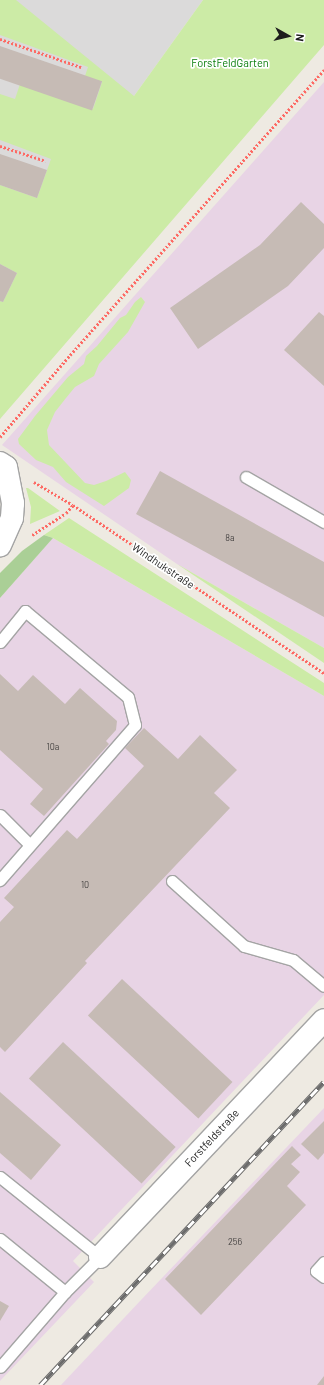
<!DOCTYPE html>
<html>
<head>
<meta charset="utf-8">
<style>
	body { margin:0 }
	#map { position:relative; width:324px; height:1385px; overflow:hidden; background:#eeeae2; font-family:Barlow,sans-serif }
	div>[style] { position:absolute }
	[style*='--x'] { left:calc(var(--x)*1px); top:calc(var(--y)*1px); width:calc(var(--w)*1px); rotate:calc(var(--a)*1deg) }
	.residential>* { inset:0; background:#dbdada }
	.industrial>* { inset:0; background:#e8d4e5 }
	.grass>* { inset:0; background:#cceba6 }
	.forest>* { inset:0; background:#aacf96 }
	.building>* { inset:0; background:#c6bbb5; transform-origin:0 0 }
	.path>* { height:2.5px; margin-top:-1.25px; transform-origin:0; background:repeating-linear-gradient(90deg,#fd6a64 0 2px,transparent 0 4px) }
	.roads { filter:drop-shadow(1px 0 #a4a4a4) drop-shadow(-1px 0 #a4a4a4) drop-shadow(0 1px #a4a4a4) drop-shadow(0 -1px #a4a4a4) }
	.lane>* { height:11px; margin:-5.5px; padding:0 5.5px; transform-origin:5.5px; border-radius:5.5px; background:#fff }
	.street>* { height:22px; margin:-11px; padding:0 11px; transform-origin:11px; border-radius:11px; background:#fff }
	.rail>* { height:4.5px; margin-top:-2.25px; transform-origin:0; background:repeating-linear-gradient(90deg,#fff 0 9px,#6b6b6b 0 18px); box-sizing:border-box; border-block:1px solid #6b6b6b }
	span { translate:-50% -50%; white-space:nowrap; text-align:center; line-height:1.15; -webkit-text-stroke:3.5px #fff; paint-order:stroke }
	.number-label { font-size:9px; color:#474443 }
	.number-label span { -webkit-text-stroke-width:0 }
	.park-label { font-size:11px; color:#087d0a }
	.street-label { font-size:11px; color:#1d1d1d }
	.north { position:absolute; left:268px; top:16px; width:40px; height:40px; -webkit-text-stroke:3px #fff; paint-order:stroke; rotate:98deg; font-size:11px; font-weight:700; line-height:16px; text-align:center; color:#1d1d1d }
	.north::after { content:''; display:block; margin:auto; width:14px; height:18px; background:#1d1d1d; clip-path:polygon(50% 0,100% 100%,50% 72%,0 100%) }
</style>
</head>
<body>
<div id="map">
	<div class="residential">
		<div style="clip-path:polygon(0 0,203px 0,134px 96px,0 419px)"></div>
	</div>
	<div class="industrial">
		<div style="clip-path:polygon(324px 82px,324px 648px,177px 564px,2px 445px)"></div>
		<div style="clip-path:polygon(53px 538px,324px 696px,324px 995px,73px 1261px,94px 1282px,0 1381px,0 598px)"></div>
		<div style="clip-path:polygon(324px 1108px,324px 1385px,61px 1385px,141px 1300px)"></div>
	</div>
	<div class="grass">
		<div style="clip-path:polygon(0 0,16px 0,134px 96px,203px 0,324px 0,324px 45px,0 419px,0 301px,3px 302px,17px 273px,0 264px,0 185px,37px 198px,51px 159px,0 140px,0 94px,15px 99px,20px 84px,93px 109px,102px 82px,85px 76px,88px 67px,0 35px)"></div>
		<div style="clip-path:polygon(141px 297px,145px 302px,128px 332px,99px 364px,94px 376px,75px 387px,66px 398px,55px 412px,47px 430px,49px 445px,85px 483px,94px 485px,106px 481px,125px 472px,131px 480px,129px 488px,104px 506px,66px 482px,53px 467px,36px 460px,19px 444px,18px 439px,35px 416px,68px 377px,84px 364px,86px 356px,97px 346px,120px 318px,126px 315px,135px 302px)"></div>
		<div style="clip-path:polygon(26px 488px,28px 488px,60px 511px,30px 524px,31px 507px)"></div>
		<div style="clip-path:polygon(69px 518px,324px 683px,324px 696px,53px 538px,44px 535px)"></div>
		<div style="clip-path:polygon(177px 564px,324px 648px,324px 663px)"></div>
	</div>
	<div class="forest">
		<div style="clip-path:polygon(44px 535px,53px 538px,0 598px,0 573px,22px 551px)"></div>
	</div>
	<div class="building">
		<div style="left:0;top:46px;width:108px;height:31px;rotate:19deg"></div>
		<div style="clip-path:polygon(0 154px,47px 170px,37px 198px,0 185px)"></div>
		<div style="clip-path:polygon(301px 202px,324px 224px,324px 248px,288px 286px,198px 349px,170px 308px,260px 245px)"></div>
		<div style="clip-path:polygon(0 264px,17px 273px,3px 302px,0 301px)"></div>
		<div style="clip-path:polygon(319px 312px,324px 316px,324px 386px,284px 350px)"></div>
		<div style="clip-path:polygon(160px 471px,324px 562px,324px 617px,136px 514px)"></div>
		<div style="clip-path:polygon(0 674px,18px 691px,33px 675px,65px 704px,80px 688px,117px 721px,116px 730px,106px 741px,109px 744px,44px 816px,30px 804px,43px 789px,0 750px)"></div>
		<div style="clip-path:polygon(144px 728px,178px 759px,200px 735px,237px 770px,214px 793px,230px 808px,85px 961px,87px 963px,5px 1052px,0 1047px,0 922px,14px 907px,4px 898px,67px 830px,77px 839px,144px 766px,125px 748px)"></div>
		<div style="left:122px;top:979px;width:151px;height:50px;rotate:43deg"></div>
		<div style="left:63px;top:1042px;width:154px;height:50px;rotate:43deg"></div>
		<div style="clip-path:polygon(0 1092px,61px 1145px,31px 1180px,0 1153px)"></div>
		<div style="clip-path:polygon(324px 1121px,324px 1153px,318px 1160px,301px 1144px)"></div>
		<div style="clip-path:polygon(292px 1146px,301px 1155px,291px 1164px,300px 1172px,287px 1186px,306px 1205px,201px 1315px,165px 1279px)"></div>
		<div style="clip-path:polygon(0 1301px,9px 1306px,0 1321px)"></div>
		<div style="clip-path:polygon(324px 1376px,324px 1385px,317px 1385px)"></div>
	</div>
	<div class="path">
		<div style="--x:0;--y:39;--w:86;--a:19.1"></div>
		<div style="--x:0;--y:146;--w:48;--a:18.1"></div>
		<div style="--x:0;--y:437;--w:108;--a:-49.5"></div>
		<div style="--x:70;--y:355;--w:382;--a:-48.3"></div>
		<div style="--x:34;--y:482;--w:45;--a:30.5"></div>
		<div style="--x:73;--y:505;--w:302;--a:33.8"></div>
		<div style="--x:32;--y:535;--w:40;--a:-32.9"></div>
		<div style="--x:66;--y:513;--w:11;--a:-49"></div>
	</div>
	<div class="roads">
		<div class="lane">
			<div style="--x:246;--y:477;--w:90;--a:30"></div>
			<div style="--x:0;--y:642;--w:40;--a:-51"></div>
			<div style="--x:25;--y:611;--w:134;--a:39.9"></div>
			<div style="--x:128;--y:697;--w:29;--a:76"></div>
			<div style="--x:135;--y:725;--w:206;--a:131.1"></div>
			<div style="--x:0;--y:815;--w:42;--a:45"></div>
			<div style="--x:172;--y:881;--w:97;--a:42.1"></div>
			<div style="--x:244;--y:946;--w:51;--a:15.9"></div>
			<div style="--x:293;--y:960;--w:40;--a:40"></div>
			<div style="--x:0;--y:1177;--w:128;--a:38.7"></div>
			<div style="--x:100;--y:1257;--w:49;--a:135"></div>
			<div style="--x:65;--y:1292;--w:99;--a:130.9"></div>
			<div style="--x:0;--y:1239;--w:84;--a:39.2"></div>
			<div style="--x:324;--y:1262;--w:12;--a:132"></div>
			<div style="--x:316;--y:1271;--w:10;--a:37"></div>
		</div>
		<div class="street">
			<div style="--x:0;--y:463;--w:7;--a:34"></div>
			<div style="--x:6;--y:467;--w:37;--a:79"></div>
			<div style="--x:13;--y:503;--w:15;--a:94"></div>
			<div style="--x:12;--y:518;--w:30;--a:114"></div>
			<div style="--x:100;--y:1257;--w:326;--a:-46.6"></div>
		</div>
	</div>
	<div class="rail">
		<div style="--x:40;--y:1385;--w:415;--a:-46.9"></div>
	</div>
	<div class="number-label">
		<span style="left:230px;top:538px">8a</span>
		<span style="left:53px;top:747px">10a</span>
		<span style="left:85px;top:885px">10</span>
		<span style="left:235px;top:1242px">256</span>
	</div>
	<div class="park-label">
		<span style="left:230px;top:63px">ForstFeldGarten</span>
	</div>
	<div class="street-label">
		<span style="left:163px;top:566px;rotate:34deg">Windhukstraße</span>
		<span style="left:212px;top:1138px;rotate:-47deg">Forstfeldstraße</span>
	</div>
	<div class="north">N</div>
</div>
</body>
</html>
